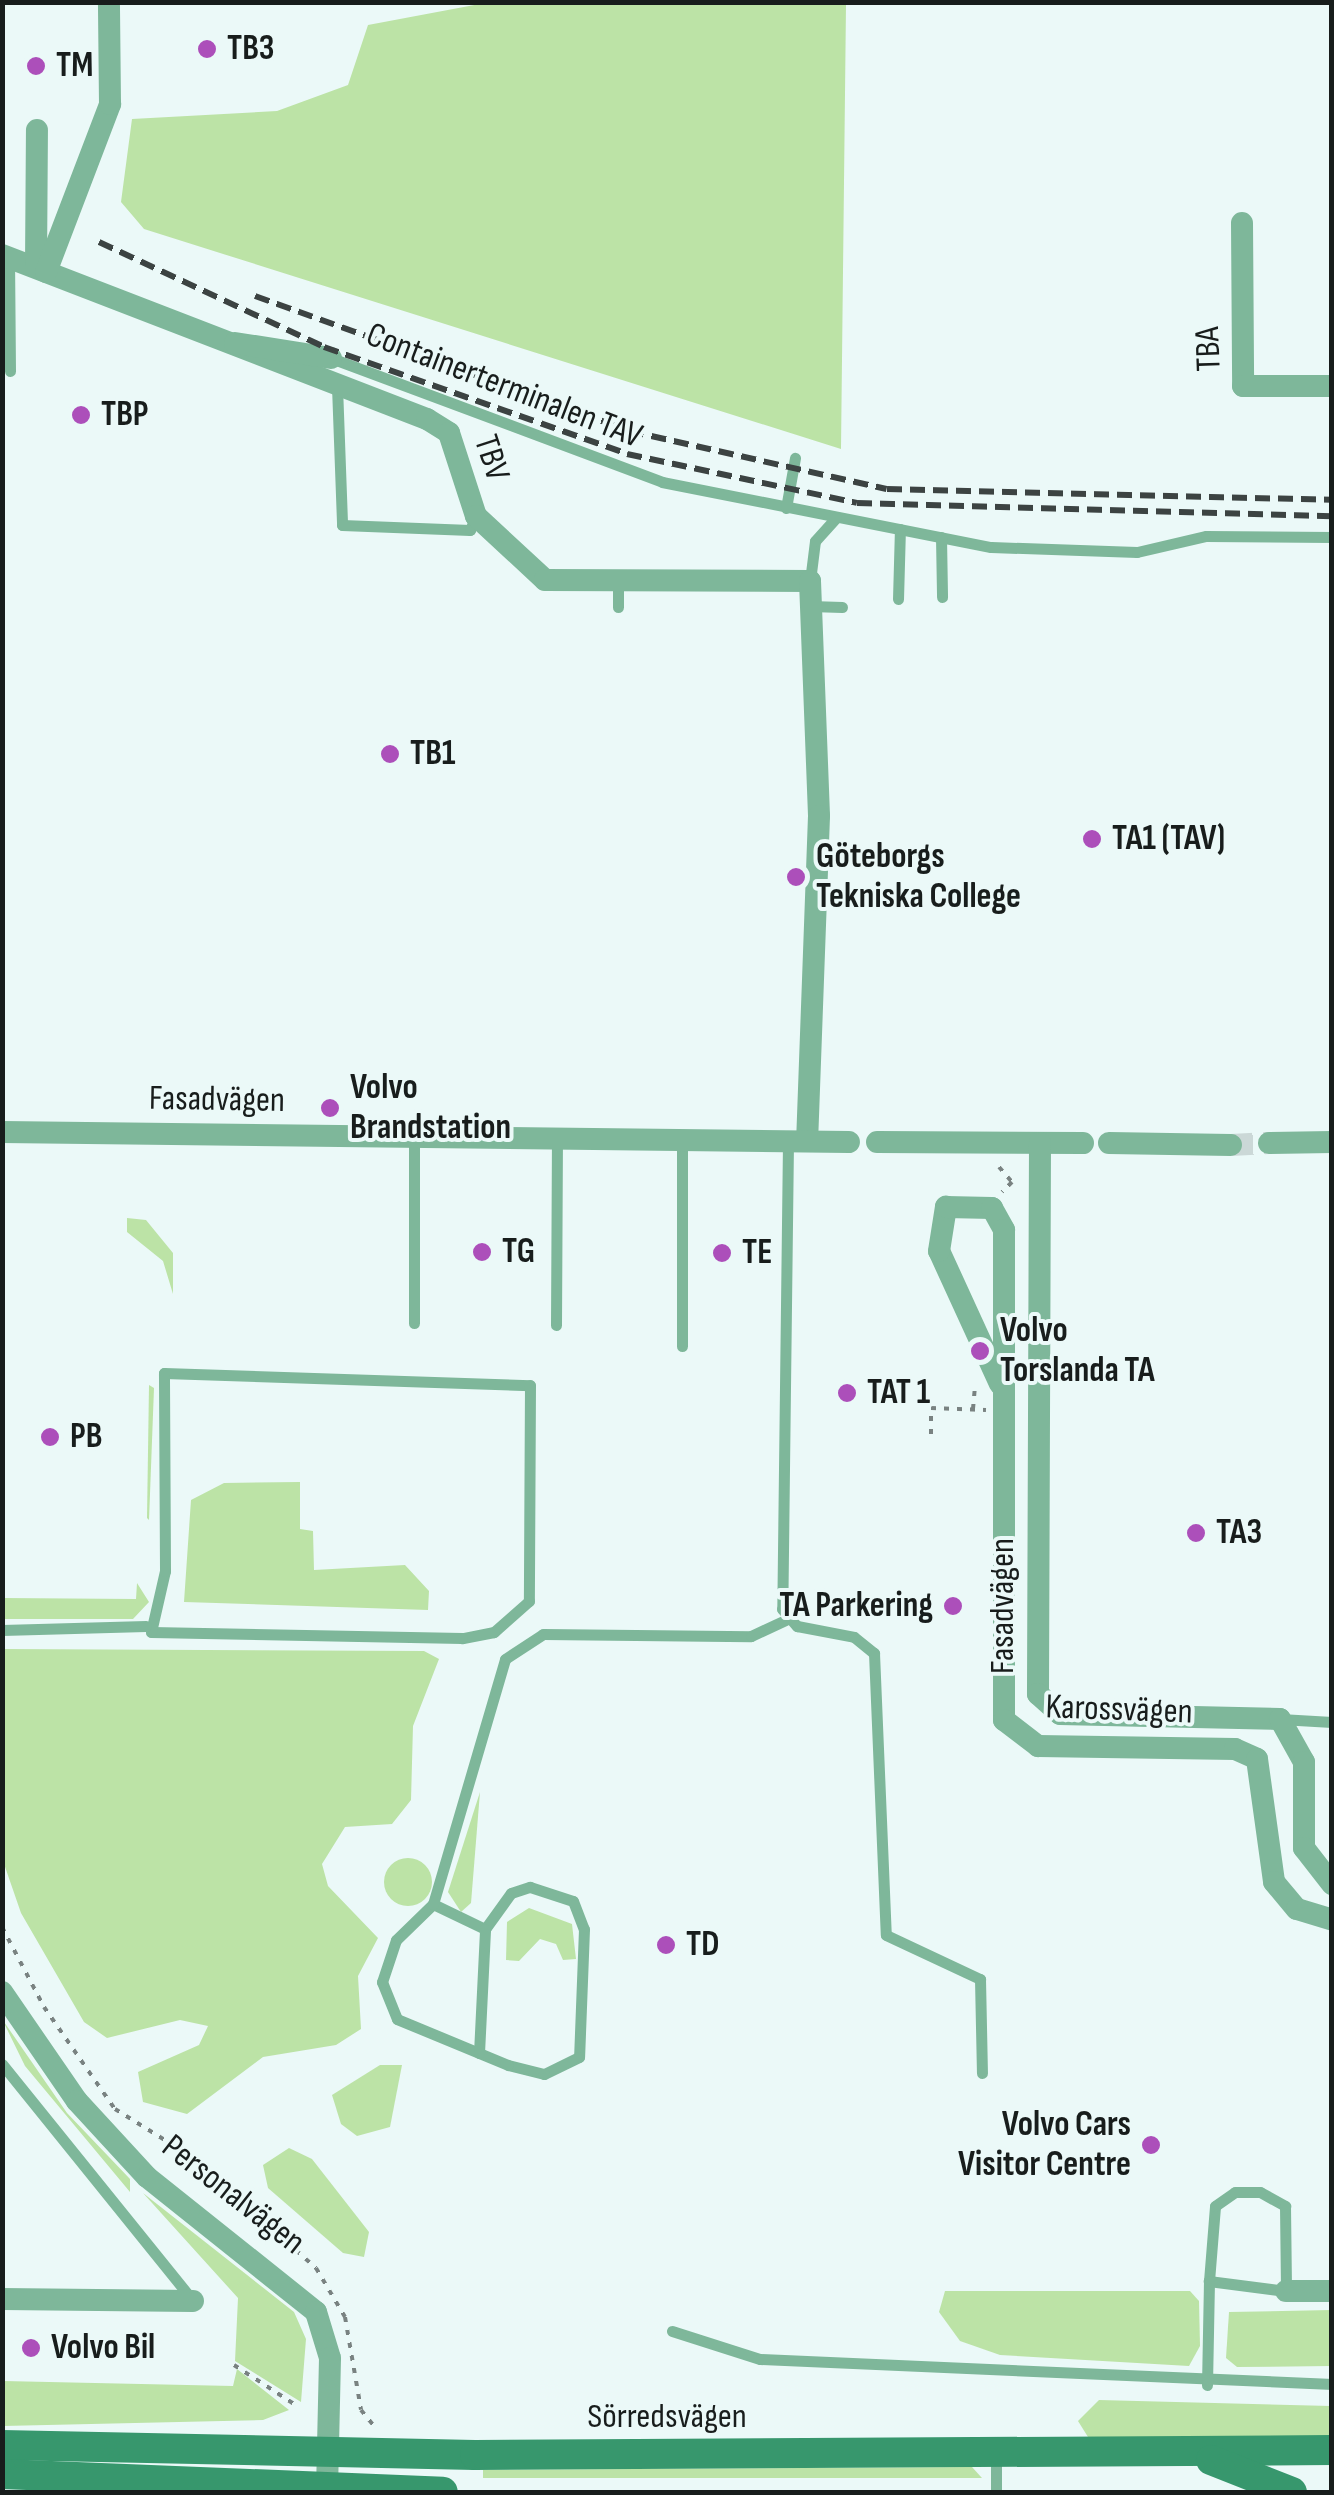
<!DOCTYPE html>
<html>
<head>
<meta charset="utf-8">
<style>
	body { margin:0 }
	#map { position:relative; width:1334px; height:2495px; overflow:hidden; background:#ebf9f8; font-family:"Sofia Sans Condensed",sans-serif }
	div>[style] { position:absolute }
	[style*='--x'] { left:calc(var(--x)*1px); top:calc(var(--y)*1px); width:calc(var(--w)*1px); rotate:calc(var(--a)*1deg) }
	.green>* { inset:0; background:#bce3a6 }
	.round { border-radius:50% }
	.street-tunnel>* { height:22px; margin-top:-11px; transform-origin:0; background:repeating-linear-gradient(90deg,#cbd8d7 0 22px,transparent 0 33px) }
	.path>* { height:4px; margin-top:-2px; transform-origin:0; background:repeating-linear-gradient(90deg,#798281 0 5px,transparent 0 13px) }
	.lane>* { height:11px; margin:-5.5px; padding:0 5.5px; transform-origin:5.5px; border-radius:5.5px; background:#7eb79a }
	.street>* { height:22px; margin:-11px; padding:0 11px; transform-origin:11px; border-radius:11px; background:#7eb79a }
	.secondary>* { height:30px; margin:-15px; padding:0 15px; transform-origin:15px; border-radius:15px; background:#37976d }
	.rail>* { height:6px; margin-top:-3px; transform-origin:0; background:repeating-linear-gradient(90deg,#3c4342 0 15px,transparent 0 23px) }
	.dots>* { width:28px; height:28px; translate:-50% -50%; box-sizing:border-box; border:5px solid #ebf9f8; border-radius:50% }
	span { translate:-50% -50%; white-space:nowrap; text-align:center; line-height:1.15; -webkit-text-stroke:8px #ebf9f8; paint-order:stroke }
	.poi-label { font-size:35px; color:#181d1c; font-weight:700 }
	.left { translate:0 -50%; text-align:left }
	.right { translate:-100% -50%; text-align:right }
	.street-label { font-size:35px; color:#181d1c }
	.frame { position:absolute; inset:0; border:5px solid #181d1c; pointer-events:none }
</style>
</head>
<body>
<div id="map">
	<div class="green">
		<div style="clip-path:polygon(485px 3px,846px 5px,841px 449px,144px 229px,121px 202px,132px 119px,277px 111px,348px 85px,368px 25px)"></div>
		<div style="clip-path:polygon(127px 1218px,146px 1220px,173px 1253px,173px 1294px,163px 1261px,127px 1232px)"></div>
		<div style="clip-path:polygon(149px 1385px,154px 1388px,149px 1520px,147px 1518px)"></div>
		<div style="clip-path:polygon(300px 1482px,300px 1529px,313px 1531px,314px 1570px,405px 1565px,429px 1591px,428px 1610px,184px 1602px,191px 1500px,224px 1483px)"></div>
		<div style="clip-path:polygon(137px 1583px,149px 1602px,133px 1619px,3px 1619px,3px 1598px,136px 1599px)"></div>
		<div style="clip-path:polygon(3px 1649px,424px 1651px,439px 1659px,413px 1726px,411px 1800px,392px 1824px,345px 1827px,322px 1864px,328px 1886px,378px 1938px,358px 1976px,361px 2029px,336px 2045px,263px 2057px,187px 2114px,143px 2102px,138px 2072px,199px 2045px,208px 2026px,180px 2020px,107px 2038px,84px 2022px,21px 1913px,3px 1861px)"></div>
		<div style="clip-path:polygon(480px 1792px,471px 1903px,461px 1912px,448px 1892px)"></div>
		<div class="round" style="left:384px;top:1858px;width:48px;height:48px"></div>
		<div style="clip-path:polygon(529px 1908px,572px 1924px,576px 1959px,563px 1960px,556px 1944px,540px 1939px,519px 1961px,506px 1960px,507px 1922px)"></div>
		<div style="clip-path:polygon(2px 2019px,67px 2113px,130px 2179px,130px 2192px,25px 2066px)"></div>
		<div style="clip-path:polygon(380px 2065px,402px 2065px,390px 2127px,357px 2136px,341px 2124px,332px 2095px)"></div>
		<div style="clip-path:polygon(289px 2148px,312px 2159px,369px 2232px,364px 2257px,343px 2253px,268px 2188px,263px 2165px)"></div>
		<div style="clip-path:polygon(143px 2193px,294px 2312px,306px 2339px,301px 2402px,235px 2361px,238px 2298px)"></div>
		<div style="clip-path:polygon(945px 2291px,1190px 2291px,1199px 2301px,1200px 2346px,1189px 2366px,1000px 2355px,960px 2341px,939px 2312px)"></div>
		<div style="clip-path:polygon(1331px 2310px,1331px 2366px,1237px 2367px,1226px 2358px,1229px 2312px)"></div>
		<div style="clip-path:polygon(237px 2369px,289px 2410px,263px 2420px,3px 2426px,3px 2381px,233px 2386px)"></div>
		<div style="clip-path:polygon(1099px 2400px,1331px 2406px,1331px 2438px,1088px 2437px,1078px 2421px)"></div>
		<div style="clip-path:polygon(972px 2467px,982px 2478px,483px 2478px,483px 2470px)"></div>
	</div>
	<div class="street-tunnel">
		<div style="--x:1231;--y:1145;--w:38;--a:-3"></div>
	</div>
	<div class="path">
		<div style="--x:999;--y:1167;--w:20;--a:49"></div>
		<div style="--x:1012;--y:1182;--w:14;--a:135"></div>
		<div style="--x:973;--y:1409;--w:25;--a:-85"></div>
		<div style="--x:931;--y:1434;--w:26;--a:-90"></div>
		<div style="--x:931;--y:1408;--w:55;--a:2.1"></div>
		<div style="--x:2;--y:1927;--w:90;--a:62.3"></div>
		<div style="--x:44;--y:2007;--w:124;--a:55.2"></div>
		<div style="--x:115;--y:2109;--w:87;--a:31.9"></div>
		<div style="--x:189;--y:2155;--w:170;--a:41.7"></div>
		<div style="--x:316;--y:2268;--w:57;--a:59.4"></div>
		<div style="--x:345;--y:2317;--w:94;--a:80.2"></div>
		<div style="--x:361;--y:2410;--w:22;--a:51"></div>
		<div style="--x:234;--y:2365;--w:72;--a:33"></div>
	</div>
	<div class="lane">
		<div style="--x:9;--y:256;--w:115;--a:89.5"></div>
		<div style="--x:331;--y:358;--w:353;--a:20.5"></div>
		<div style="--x:662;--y:482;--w:335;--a:11.2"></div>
		<div style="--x:991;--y:547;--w:146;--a:2"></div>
		<div style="--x:1137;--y:552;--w:71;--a:-13.1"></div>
		<div style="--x:1206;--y:536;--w:126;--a:0.5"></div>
		<div style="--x:337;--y:386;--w:139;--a:87.9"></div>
		<div style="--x:342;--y:525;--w:128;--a:2.2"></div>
		<div style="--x:470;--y:530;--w:15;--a:-67"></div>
		<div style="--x:786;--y:508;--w:51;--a:-79.8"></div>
		<div style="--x:941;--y:537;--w:60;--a:89"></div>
		<div style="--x:618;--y:580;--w:27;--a:90"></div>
		<div style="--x:810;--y:581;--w:40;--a:-82.9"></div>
		<div style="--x:815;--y:541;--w:31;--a:-48"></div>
		<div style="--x:898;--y:599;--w:70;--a:-88.4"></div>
		<div style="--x:810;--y:606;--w:32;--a:2"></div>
		<div style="--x:414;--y:1139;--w:184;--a:90"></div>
		<div style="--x:682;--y:1141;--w:205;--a:90"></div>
		<div style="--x:788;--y:1142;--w:467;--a:90.7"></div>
		<div style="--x:782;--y:1609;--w:23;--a:49"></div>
		<div style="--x:797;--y:1626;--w:58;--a:10.9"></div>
		<div style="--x:854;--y:1637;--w:26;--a:39"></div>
		<div style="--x:874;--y:1653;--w:282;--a:87.6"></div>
		<div style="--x:886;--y:1935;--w:104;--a:25.1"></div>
		<div style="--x:980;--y:1979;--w:94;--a:88.8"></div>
		<div style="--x:556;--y:1325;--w:185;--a:-89.7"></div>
		<div style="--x:164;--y:1373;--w:366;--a:1.9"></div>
		<div style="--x:530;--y:1385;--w:216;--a:90.3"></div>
		<div style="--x:529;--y:1601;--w:47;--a:138.5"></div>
		<div style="--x:494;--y:1632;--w:33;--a:169"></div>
		<div style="--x:462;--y:1638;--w:311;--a:-178.9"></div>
		<div style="--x:151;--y:1632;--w:63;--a:-77.1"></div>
		<div style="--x:165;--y:1571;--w:198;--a:-90.3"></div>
		<div style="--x:2;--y:1630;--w:144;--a:-1.6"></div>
		<div style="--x:1280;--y:1719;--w:52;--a:3.3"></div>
		<div style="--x:433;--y:1904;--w:58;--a:25.7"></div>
		<div style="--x:485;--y:1929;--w:44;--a:-54.2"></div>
		<div style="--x:511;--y:1893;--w:20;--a:-18"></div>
		<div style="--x:530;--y:1887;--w:45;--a:18"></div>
		<div style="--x:573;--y:1901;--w:30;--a:69"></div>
		<div style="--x:584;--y:1929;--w:128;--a:92.2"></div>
		<div style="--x:579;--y:2057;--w:39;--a:154"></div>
		<div style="--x:544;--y:2074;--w:37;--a:-166"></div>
		<div style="--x:508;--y:2065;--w:120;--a:-157.5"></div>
		<div style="--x:397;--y:2019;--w:40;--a:-112"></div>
		<div style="--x:382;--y:1982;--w:44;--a:-71.6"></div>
		<div style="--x:396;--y:1940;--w:52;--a:-44.2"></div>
		<div style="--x:433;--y:1904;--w:255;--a:-73.6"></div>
		<div style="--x:505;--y:1659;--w:45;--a:-33.3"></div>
		<div style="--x:543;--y:1634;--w:208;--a:0.6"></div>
		<div style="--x:751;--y:1636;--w:38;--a:-25"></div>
		<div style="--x:479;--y:2053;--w:124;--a:-87.2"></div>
		<div style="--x:2;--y:2064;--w:304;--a:51.1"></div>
		<div style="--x:1260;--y:2192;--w:29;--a:29"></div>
		<div style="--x:1285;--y:2206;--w:85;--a:89.3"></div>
		<div style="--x:1286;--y:2291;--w:78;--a:-172.6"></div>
		<div style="--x:1209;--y:2281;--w:75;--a:-85.4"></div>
		<div style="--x:1215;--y:2206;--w:24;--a:-35"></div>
		<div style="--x:1235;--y:2192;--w:25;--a:0"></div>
		<div style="--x:672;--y:2331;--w:92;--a:17.7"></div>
		<div style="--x:760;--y:2359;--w:573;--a:2.5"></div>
		<div style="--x:1207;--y:2385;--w:104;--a:-88.9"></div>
		<div style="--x:996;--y:2492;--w:37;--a:-90"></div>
	</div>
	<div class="street">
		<div style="--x:1242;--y:223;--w:163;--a:89.6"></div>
		<div style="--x:1243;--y:386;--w:89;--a:0"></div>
		<div style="--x:2;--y:255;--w:456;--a:21.1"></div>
		<div style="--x:427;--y:419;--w:26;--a:32"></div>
		<div style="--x:449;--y:433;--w:87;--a:72"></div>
		<div style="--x:476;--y:516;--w:94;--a:42.8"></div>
		<div style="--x:545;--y:580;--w:265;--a:0.2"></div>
		<div style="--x:810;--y:581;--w:235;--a:87.8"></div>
		<div style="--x:819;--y:816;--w:325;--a:92.1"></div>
		<div style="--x:36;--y:267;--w:137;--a:-89.6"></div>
		<div style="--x:46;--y:272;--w:180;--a:-69.1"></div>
		<div style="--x:110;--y:104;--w:102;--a:-90.6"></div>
		<div style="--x:235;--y:343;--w:97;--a:8.9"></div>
		<div style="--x:2;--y:1132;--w:847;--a:0.68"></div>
		<div style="--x:877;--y:1142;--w:206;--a:0.3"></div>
		<div style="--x:1040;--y:1143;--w:551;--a:90.21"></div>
		<div style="--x:1038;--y:1694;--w:30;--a:42"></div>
		<div style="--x:1060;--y:1714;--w:220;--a:1.3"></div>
		<div style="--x:1280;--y:1719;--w:49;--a:60.8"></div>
		<div style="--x:1304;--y:1762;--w:86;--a:90"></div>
		<div style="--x:1304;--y:1848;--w:46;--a:52.1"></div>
		<div style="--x:1109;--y:1143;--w:122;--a:0.9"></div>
		<div style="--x:1269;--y:1143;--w:63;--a:-0.9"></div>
		<div style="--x:1000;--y:1384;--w:146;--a:-114.6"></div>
		<div style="--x:939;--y:1251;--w:45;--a:-81"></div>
		<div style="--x:946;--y:1207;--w:46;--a:1.2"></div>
		<div style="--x:992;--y:1208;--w:25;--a:61"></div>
		<div style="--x:1004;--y:1230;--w:490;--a:90"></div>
		<div style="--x:1004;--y:1720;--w:43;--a:37.4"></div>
		<div style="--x:1038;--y:1746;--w:197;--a:0.9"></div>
		<div style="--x:1235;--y:1749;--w:24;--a:24"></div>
		<div style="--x:1257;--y:1759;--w:124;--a:82.1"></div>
		<div style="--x:1274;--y:1882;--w:35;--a:50"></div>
		<div style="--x:1297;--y:1909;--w:37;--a:17"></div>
		<div style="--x:2;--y:1992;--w:132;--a:55.5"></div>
		<div style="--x:77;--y:2101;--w:103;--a:47.4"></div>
		<div style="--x:147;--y:2177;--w:216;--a:38.6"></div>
		<div style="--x:316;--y:2312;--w:48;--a:73.1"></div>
		<div style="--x:330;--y:2358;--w:134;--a:91.3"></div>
		<div style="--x:1286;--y:2291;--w:46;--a:0"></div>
		<div style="--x:2;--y:2299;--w:191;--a:0.6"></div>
	</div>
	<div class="secondary">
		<div style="--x:2;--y:2445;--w:473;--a:1.2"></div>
		<div style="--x:475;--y:2455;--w:857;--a:-0.33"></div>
		<div style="--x:1211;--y:2460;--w:87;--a:21.6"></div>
		<div style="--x:2;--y:2474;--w:441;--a:2.3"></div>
	</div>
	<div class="rail">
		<div style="--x:99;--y:242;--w:248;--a:25"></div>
		<div style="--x:324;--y:347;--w:321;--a:19.4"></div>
		<div style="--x:627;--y:454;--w:235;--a:12"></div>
		<div style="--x:857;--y:503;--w:475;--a:1.6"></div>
		<div style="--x:255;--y:296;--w:398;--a:19.8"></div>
		<div style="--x:629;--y:431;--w:264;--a:12.7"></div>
		<div style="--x:887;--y:489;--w:445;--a:1.4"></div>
	</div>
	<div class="dots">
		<div style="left:207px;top:49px;background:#ac4fba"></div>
		<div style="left:36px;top:66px;background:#ac4fba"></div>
		<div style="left:81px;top:415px;background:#ac4fba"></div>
		<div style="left:390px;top:754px;background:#ac4fba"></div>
		<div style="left:1092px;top:839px;background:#ac4fba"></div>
		<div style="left:796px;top:877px;background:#ac4fba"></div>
		<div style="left:330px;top:1108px;background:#ac4fba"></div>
		<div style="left:482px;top:1252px;background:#ac4fba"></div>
		<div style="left:722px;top:1253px;background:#ac4fba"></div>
		<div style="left:980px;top:1351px;background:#ac4fba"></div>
		<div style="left:847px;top:1393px;background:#ac4fba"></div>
		<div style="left:50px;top:1437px;background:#ac4fba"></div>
		<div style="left:1196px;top:1533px;background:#ac4fba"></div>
		<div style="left:953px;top:1606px;background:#ac4fba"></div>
		<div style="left:666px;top:1945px;background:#ac4fba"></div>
		<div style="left:1151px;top:2145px;background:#ac4fba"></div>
		<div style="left:31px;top:2348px;background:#ac4fba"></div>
	</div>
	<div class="poi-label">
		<span class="left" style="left:227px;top:49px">TB3</span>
		<span class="left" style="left:56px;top:66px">TM</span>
		<span class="left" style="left:101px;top:415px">TBP</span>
		<span class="left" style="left:410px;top:754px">TB1</span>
		<span class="left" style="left:1112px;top:839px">TA1 (TAV)</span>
		<span class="left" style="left:816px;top:877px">Göteborgs<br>Tekniska College</span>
		<span class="left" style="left:350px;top:1108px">Volvo<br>Brandstation</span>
		<span class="left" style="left:502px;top:1252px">TG</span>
		<span class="left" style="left:742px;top:1253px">TE</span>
		<span class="left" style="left:1000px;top:1351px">Volvo<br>Torslanda TA</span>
		<span class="left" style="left:867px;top:1393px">TAT 1</span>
		<span class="left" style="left:70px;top:1437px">PB</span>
		<span class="left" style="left:1216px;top:1533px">TA3</span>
		<span class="right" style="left:933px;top:1606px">TA Parkering</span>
		<span class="left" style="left:686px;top:1945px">TD</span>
		<span class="right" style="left:1131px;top:2145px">Volvo Cars<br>Visitor Centre</span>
		<span class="left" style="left:51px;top:2348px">Volvo Bil</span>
	</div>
	<div class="street-label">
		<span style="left:1209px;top:349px;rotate:-92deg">TBA</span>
		<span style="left:504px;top:386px;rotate:21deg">Containerterminalen TAV</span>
		<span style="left:491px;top:458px;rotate:72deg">TBV</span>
		<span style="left:217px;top:1100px;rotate:1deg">Fasadvägen</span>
		<span style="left:1003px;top:1606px;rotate:-90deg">Fasadvägen</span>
		<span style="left:1119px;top:1710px;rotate:2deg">Karossvägen</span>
		<span style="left:233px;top:2195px;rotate:38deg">Personalvägen</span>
		<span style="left:667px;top:2417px">Sörredsvägen</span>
	</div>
	<div class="frame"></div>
</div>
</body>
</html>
